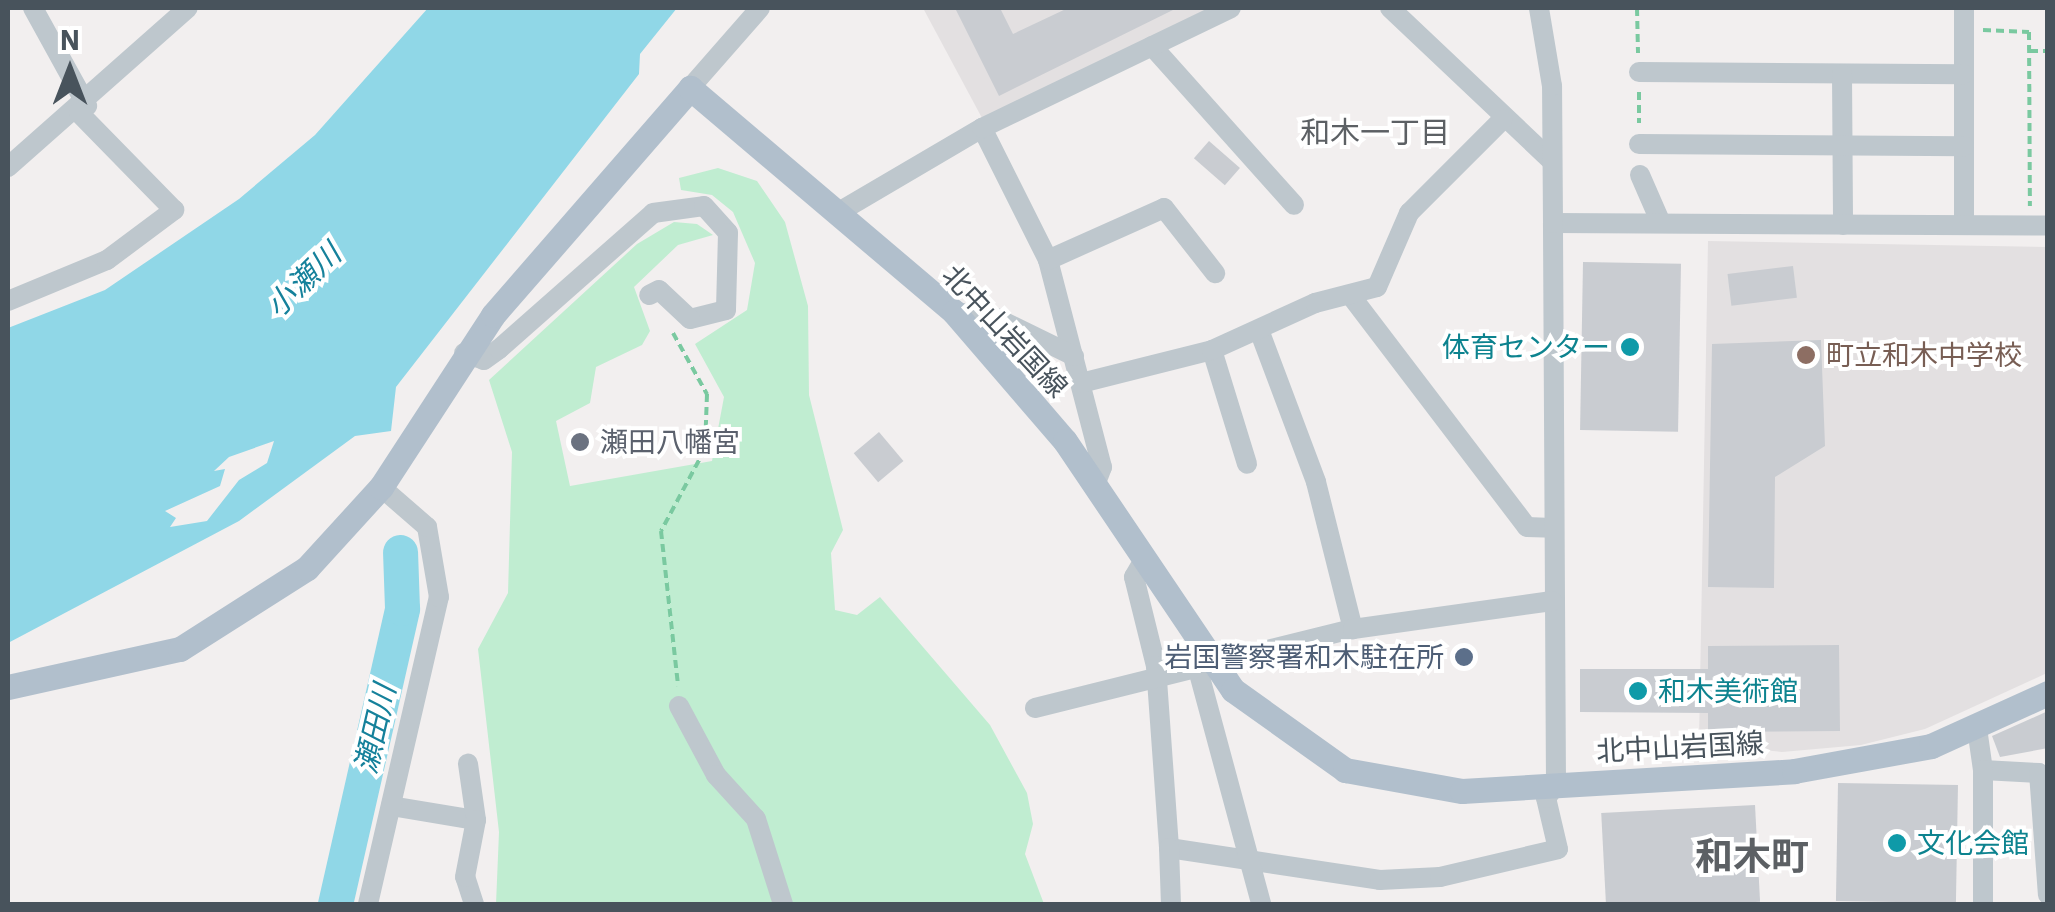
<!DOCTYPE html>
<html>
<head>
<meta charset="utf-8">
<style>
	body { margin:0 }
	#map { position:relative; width:2055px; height:912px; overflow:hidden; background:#f2efef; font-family:"IBM Plex Sans","Noto Sans JP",sans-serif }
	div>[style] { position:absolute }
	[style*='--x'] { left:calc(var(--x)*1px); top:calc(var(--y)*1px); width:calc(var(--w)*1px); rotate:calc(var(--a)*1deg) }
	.education>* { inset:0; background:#e3e0e1 }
	.green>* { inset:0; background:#c0edd1 }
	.water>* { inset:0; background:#90d7e7 }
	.river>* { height:35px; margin:-17.5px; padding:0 17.5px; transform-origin:17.5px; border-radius:17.5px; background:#90d7e7 }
	.building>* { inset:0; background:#c9ccd1; transform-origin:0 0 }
	.path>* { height:4px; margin-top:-2px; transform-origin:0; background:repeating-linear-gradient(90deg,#7ac9a0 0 8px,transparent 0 13px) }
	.minor>* { height:20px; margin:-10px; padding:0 10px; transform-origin:10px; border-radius:10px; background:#bec7cd }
	.major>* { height:25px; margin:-12.5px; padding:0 12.5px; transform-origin:12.5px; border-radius:12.5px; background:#b1bfcc }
	.dots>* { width:28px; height:28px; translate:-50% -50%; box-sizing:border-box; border:5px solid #fff; border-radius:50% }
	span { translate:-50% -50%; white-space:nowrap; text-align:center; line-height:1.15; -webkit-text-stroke:8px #fff; paint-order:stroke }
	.street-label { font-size:28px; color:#48535c }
	.culture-label { font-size:28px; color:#0d838f }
	.right { translate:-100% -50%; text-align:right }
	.left { translate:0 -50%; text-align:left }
	.education-label { font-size:28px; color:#785e54 }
	.worship-label { font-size:28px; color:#5b616d }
	.service-label { font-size:28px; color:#4e5e75 }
	.neighbourhood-label { font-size:30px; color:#5c6064 }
	.water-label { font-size:30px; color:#15819b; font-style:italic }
	.district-label { font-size:38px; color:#5c6064; font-weight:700 }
	.frame { position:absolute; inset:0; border:10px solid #48535c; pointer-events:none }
	.north { position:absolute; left:20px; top:20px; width:100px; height:100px; -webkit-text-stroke:8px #fff; paint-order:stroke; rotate:0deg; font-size:28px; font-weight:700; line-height:40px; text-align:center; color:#48535c }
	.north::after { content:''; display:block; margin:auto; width:35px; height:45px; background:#48535c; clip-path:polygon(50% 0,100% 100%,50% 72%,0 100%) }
</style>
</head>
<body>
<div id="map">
	<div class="education">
		<div style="clip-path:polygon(923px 8px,1216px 8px,982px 118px)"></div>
		<div style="clip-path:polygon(1708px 241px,2047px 247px,2047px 673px,1925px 729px,1861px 745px,1782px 752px,1699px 743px)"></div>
	</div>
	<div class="green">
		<div style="clip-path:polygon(718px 168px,757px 181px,785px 222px,808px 306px,809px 395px,843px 530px,831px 553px,835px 610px,857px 615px,880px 597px,990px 725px,1027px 793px,1033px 824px,1025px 854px,1044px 904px,496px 904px,499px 832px,478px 649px,508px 593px,512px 452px,489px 380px,637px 244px,674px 222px,697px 224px,713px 235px,678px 245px,634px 287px,650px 331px,642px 345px,596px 367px,590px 403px,556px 421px,570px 486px,712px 461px,724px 397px,695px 344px,747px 310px,755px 263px,733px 212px,712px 195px,681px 190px,679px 178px)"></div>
	</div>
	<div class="water">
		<div style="clip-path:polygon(evenodd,428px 8px,677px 8px,640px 54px,639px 74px,396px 387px,391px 431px,355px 436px,239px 521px,8px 643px,8px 328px,105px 290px,239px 199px,315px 135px,428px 8px,274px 441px,267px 463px,239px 480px,207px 521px,170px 527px,176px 518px,165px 511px,220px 486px,225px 469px,214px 471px,229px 457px,274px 441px)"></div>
	</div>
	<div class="river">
		<div style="--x:335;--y:904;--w:303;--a:-77.2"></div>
		<div style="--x:402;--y:608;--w:56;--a:-92"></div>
	</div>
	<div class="building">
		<div style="clip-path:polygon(955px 8px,1000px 8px,1013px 34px,1068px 8px,1177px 8px,999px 96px)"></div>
		<div style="left:1209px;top:141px;width:41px;height:23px;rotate:41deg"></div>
		<div style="left:1583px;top:262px;width:98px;height:168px;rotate:1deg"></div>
		<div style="left:1793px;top:266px;width:32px;height:66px;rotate:83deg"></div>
		<div style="clip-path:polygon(1821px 340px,1825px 446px,1775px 477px,1774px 588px,1708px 587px,1712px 344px)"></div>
		<div style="left:879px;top:432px;width:38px;height:33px;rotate:50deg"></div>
		<div style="clip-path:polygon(1839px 645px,1840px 731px,1708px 732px,1708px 713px,1580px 712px,1580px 669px,1708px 669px,1708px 646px)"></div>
		<div style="clip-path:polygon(2048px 711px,2048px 748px,2000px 757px,1992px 736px)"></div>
		<div style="left:1838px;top:783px;width:120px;height:118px;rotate:1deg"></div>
		<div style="left:1755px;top:805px;width:97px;height:154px;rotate:87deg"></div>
	</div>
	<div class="path">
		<div style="--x:1637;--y:8;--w:45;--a:88.7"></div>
		<div style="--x:1983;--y:30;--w:46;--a:2.5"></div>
		<div style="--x:2029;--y:32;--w:174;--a:89.7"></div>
		<div style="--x:2030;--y:51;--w:18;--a:0"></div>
		<div style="--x:1639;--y:92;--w:31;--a:90"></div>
		<div style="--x:673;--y:333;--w:70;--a:60.9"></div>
		<div style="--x:707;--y:394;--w:55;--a:92.1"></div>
		<div style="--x:705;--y:449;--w:93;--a:118.2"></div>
		<div style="--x:661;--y:531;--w:156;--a:83.7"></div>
	</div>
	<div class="minor">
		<div style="--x:33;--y:8;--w:112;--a:61.1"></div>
		<div style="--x:1390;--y:8;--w:223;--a:43.4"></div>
		<div style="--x:1964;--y:8;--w:217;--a:90"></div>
		<div style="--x:1152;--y:46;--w:213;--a:48.2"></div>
		<div style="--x:1639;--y:72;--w:324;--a:0.4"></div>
		<div style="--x:1842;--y:74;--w:151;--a:89.6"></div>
		<div style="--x:690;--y:88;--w:106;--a:-48.8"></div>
		<div style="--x:982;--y:128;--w:148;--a:63.4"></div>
		<div style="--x:1048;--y:260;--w:214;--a:75.4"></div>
		<div style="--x:1102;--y:467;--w:17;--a:111"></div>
		<div style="--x:1639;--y:144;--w:325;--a:0.4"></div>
		<div style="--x:8;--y:167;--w:240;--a:-41.5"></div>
		<div style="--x:1640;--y:175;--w:52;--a:66.4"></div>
		<div style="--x:839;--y:212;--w:166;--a:-30.4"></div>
		<div style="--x:982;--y:128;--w:276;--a:-25.7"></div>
		<div style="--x:1553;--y:223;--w:495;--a:0.3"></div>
		<div style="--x:1048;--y:260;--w:127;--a:-24.1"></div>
		<div style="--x:1164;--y:208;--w:83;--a:51.9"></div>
		<div style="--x:1351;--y:296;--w:290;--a:52.7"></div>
		<div style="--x:1527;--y:527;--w:25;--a:2"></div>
		<div style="--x:8;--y:301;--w:107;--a:-22.5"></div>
		<div style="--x:107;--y:260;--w:84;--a:-36.7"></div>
		<div style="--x:174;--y:210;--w:136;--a:-134.4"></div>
		<div style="--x:954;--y:312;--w:40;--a:7.1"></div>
		<div style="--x:994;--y:317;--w:89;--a:26"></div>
		<div style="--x:1259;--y:330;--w:162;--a:69.4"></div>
		<div style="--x:1316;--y:482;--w:152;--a:75.9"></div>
		<div style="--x:1212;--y:350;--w:119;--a:72.9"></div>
		<div style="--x:464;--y:353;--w:21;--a:19"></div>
		<div style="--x:484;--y:360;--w:19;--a:-36"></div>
		<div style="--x:499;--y:349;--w:205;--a:-41.4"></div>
		<div style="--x:653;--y:213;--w:51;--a:-7.8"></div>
		<div style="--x:704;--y:206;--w:36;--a:48"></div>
		<div style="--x:728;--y:233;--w:77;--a:91.5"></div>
		<div style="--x:726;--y:310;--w:37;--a:166"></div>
		<div style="--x:690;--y:319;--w:42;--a:-136.9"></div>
		<div style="--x:659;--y:290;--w:11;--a:153"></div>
		<div style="--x:1081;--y:383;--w:135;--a:-14.1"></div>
		<div style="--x:1212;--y:350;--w:113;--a:-24.5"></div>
		<div style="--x:1315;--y:303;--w:64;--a:-14.5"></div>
		<div style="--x:1377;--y:287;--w:81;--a:-66.6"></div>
		<div style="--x:1409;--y:213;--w:132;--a:-45"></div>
		<div style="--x:1145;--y:558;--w:22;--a:120"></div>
		<div style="--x:1134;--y:577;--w:92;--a:76.1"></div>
		<div style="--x:1156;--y:666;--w:182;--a:85.9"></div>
		<div style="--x:1169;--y:848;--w:213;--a:8.6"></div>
		<div style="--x:1380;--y:880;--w:60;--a:-2.9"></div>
		<div style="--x:1440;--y:877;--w:121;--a:-13.3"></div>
		<div style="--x:1558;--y:849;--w:52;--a:-103.2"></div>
		<div style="--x:1546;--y:798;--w:16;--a:-52"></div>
		<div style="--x:1556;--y:785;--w:562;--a:-90.31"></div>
		<div style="--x:1553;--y:223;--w:137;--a:-90.4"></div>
		<div style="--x:1552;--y:86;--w:79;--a:-99.5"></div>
		<div style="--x:1197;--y:666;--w:246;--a:74.9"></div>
		<div style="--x:679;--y:706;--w:78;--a:61.8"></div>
		<div style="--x:716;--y:775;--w:59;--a:47.7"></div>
		<div style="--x:756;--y:819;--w:89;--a:72.4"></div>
		<div style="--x:1035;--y:708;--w:328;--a:-14"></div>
		<div style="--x:1353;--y:629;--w:201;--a:-8"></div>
		<div style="--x:1977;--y:728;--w:42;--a:81.9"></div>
		<div style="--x:1983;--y:770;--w:56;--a:3.1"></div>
		<div style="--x:2039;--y:773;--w:122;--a:85.8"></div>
		<div style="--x:1983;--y:770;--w:134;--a:90"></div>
		<div style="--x:391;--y:806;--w:86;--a:9.4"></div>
		<div style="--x:476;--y:820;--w:57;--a:-98.1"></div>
		<div style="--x:1169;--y:848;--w:56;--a:88"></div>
		<div style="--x:368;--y:904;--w:315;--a:-77"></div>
		<div style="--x:439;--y:597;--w:71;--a:-99.7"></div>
		<div style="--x:427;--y:527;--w:61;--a:-139"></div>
		<div style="--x:474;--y:904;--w:28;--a:-108"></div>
		<div style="--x:465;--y:877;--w:58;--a:-79.1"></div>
	</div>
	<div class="major">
		<div style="--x:8;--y:687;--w:176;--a:-12.5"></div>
		<div style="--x:180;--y:649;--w:151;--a:-32.5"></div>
		<div style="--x:307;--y:568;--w:110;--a:-47.6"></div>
		<div style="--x:381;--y:487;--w:205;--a:-56.9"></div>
		<div style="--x:493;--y:315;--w:301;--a:-49"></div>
		<div style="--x:690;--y:88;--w:346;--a:40.3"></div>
		<div style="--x:954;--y:312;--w:170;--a:49.3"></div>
		<div style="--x:1065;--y:441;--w:300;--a:56"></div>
		<div style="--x:1233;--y:690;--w:138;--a:35.5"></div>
		<div style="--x:1345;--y:770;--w:119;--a:10.2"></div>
		<div style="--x:1462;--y:791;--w:333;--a:-3.4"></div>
		<div style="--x:1794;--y:771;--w:139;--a:-10.3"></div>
		<div style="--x:1931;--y:746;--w:128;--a:-24.4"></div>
	</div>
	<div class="dots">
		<div style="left:1630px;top:347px;background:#0f9aa8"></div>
		<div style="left:1806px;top:355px;background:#8d6e63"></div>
		<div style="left:580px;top:442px;background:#6b7280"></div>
		<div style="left:1464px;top:657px;background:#5c6f8a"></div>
		<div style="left:1638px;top:691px;background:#0f9aa8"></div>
		<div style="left:1897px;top:843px;background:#0f9aa8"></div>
	</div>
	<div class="street-label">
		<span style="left:1005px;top:331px;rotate:47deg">北中山岩国線</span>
		<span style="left:1680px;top:747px;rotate:-3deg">北中山岩国線</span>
	</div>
	<div class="culture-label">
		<span class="right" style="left:1610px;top:347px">体育センター</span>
		<span class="left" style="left:1658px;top:691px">和木美術館</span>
		<span class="left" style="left:1917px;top:843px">文化会館</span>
	</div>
	<div class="education-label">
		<span class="left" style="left:1826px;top:355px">町立和木中学校</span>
	</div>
	<div class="worship-label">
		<span class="left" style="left:600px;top:442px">瀬田八幡宮</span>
	</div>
	<div class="service-label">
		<span class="right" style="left:1444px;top:657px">岩国警察署和木駐在所</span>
	</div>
	<div class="neighbourhood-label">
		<span style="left:1375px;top:132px">和木一丁目</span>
	</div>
	<div class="water-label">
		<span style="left:303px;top:280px;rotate:-44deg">小瀬川</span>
		<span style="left:375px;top:729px;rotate:-77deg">瀬田川</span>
	</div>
	<div class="district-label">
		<span style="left:1752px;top:856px">和木町</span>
	</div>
	<div class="frame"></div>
	<div class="north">N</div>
</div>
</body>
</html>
